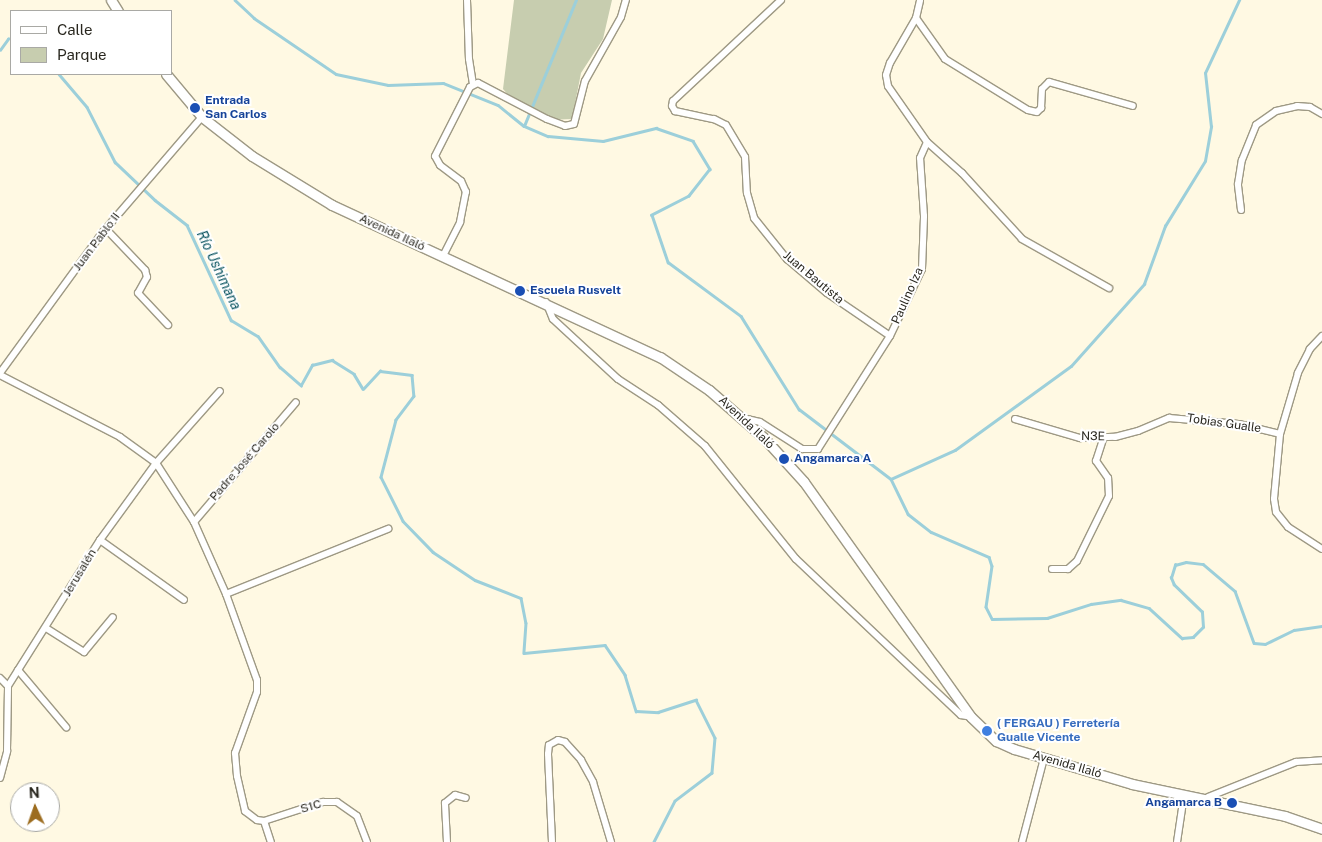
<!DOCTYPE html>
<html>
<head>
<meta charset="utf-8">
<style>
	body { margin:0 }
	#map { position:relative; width:1322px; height:842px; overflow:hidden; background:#fff9e3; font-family:"Public Sans",sans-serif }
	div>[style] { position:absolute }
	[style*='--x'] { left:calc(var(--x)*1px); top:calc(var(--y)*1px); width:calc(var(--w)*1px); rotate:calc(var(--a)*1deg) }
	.green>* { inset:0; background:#c7cdaf }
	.stream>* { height:2.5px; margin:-1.25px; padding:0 1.25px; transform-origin:1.25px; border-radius:1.25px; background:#9ccfda }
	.roads { filter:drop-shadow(1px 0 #9e9984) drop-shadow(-1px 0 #9e9984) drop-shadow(0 1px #9e9984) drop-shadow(0 -1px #9e9984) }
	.street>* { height:6px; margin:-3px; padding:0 3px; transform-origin:3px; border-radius:3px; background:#fff }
	.secondary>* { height:9px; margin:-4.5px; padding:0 4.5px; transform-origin:4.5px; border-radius:4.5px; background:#fff }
	.dots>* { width:14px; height:14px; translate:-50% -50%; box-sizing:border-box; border:2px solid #fff; border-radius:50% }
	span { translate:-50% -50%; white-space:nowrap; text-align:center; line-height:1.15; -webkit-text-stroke:4px #fff; paint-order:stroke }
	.transit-label { font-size:12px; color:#164399; font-weight:700 }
	.left { translate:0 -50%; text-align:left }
	.right { translate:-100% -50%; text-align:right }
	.street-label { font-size:12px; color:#29271f }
	.shop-label { font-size:12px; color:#366cbe; font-weight:700 }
	.water-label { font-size:14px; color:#0c5561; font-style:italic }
	.legend { position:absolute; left:10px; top:10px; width:162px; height:65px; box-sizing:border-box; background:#fff; border:1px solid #a9a9a5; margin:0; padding:6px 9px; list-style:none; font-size:15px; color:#29271f }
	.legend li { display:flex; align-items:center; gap:10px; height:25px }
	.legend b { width:25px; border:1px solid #a9a9a5 }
	.north { position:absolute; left:10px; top:782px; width:50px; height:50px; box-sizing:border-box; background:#fff; border:1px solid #a9a9a5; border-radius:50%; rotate:357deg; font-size:14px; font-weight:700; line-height:20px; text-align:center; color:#29271f }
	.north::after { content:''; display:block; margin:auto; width:18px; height:22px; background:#9c6c1f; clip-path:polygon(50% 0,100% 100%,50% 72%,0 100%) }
</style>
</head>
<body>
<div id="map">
	<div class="green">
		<div style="clip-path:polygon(514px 0,612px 0,603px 39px,581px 73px,572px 119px,547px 120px,519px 107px,503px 89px)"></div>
	</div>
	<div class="stream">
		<div style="--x:235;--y:0;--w:26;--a:43"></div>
		<div style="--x:254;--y:18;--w:99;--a:34.3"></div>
		<div style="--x:336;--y:74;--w:53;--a:11.9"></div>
		<div style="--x:388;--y:85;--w:55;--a:-2.1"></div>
		<div style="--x:443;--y:83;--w:59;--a:21.8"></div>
		<div style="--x:498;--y:105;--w:33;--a:39"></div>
		<div style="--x:524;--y:126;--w:26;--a:23"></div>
		<div style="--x:548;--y:136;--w:55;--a:5.2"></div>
		<div style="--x:603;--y:141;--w:55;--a:-13.8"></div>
		<div style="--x:656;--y:128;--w:39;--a:19"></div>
		<div style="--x:693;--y:141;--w:33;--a:59"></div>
		<div style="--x:710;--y:169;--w:34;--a:128"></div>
		<div style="--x:689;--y:196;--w:42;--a:152.8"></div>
		<div style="--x:652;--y:215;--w:50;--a:71.2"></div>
		<div style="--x:668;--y:262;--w:91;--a:36.5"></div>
		<div style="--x:741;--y:316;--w:110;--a:58.1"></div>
		<div style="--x:799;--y:409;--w:116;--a:37.3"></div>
		<div style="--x:891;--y:479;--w:39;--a:64"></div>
		<div style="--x:908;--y:514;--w:29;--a:38"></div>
		<div style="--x:931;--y:532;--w:63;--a:23.3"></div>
		<div style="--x:989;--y:557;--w:9;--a:72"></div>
		<div style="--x:992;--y:566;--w:41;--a:98.3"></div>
		<div style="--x:986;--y:607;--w:13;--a:63"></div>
		<div style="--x:992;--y:619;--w:55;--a:-1"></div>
		<div style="--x:1047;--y:618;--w:46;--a:-17.7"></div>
		<div style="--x:1091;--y:604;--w:30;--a:-8"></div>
		<div style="--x:1121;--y:600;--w:29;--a:16"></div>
		<div style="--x:1149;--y:608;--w:45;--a:42.3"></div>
		<div style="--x:1182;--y:638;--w:11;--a:-5"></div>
		<div style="--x:1193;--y:637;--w:14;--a:-45"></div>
		<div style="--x:1203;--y:627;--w:15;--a:-94"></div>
		<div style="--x:1202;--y:612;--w:39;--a:-136"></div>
		<div style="--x:1174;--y:585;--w:8;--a:-113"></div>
		<div style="--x:1171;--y:578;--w:14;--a:-73"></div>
		<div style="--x:1175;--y:565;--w:11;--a:-15"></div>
		<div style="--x:1186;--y:562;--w:17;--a:7"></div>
		<div style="--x:1203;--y:564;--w:42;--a:40.2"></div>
		<div style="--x:1235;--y:591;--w:55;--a:69.9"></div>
		<div style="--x:1254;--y:643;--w:11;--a:5"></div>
		<div style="--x:1265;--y:644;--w:32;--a:-26"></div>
		<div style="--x:1294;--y:630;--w:28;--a:-8"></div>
		<div style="--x:0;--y:50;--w:14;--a:-54"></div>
		<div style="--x:8;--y:39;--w:3;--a:0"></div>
		<div style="--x:59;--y:74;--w:43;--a:49.7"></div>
		<div style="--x:87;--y:107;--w:62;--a:63"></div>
		<div style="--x:115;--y:162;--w:55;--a:43.5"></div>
		<div style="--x:155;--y:200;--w:41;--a:38"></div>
		<div style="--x:187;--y:225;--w:105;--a:65.1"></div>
		<div style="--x:231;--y:320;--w:31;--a:31"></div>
		<div style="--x:258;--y:336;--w:38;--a:55"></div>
		<div style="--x:280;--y:367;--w:28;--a:41"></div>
		<div style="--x:301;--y:385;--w:23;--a:-61"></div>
		<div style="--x:312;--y:365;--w:21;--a:-14"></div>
		<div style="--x:332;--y:360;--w:26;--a:32"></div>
		<div style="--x:354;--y:374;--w:17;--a:59"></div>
		<div style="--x:363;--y:389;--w:25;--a:-47"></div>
		<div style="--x:380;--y:371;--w:32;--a:7"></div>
		<div style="--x:412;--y:375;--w:21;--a:85"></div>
		<div style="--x:414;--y:396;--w:30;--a:127"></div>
		<div style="--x:396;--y:420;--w:59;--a:104.7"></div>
		<div style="--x:381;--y:477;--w:49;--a:63.4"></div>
		<div style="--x:403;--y:521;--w:43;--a:45.9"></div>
		<div style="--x:433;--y:552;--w:50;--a:33.7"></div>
		<div style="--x:475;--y:580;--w:49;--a:21.4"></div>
		<div style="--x:521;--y:598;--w:25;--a:79"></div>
		<div style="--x:526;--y:623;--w:30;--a:94"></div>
		<div style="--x:524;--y:653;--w:81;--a:-5.6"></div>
		<div style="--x:605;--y:645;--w:36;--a:56"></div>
		<div style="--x:625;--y:675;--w:38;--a:73"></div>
		<div style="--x:636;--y:711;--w:22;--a:3"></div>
		<div style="--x:658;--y:712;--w:40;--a:-18"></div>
		<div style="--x:696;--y:700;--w:42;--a:63.4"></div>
		<div style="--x:715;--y:738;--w:35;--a:95"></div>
		<div style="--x:712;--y:773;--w:46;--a:142.9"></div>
		<div style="--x:675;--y:801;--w:46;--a:117.1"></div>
		<div style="--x:524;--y:126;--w:136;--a:-67.6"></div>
		<div style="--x:891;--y:479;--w:70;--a:-24.4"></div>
		<div style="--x:955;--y:450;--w:143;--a:-35.9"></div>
		<div style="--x:1071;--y:366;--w:110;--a:-48.3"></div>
		<div style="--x:1144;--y:284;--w:62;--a:-70.1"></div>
		<div style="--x:1165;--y:226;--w:76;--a:-58.4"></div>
		<div style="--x:1205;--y:161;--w:35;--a:-80"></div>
		<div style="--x:1211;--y:127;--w:54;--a:-96.3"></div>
		<div style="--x:1205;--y:73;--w:81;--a:-65"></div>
	</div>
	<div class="roads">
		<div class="street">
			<div style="--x:467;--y:0;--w:59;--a:88.1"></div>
			<div style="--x:469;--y:59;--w:24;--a:81"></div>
			<div style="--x:781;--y:0;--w:148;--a:136.9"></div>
			<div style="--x:673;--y:101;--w:5;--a:101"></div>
			<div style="--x:672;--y:106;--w:6;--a:59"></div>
			<div style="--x:675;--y:111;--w:40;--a:12"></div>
			<div style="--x:714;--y:119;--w:13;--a:27"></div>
			<div style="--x:726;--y:125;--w:37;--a:59"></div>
			<div style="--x:745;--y:157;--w:36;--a:87"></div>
			<div style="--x:747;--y:193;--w:26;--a:74"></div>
			<div style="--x:754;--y:218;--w:53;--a:51.2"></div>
			<div style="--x:787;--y:259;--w:52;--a:40.4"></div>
			<div style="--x:827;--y:293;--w:76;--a:34.3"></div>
			<div style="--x:916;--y:18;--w:50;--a:54.7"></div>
			<div style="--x:945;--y:59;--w:97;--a:31.6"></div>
			<div style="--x:1028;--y:110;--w:9;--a:13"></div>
			<div style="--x:1037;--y:112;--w:6;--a:-45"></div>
			<div style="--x:1041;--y:108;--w:19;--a:-87"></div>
			<div style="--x:1042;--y:89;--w:10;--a:-45"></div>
			<div style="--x:1049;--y:82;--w:87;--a:15.9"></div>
			<div style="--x:927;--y:142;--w:47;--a:41.5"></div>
			<div style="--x:962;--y:173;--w:89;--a:47.7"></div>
			<div style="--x:1022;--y:239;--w:100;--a:29.4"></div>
			<div style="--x:1241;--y:210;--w:26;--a:-97"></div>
			<div style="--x:1238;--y:184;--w:24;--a:-81"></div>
			<div style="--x:1242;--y:160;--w:38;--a:-68"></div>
			<div style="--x:1256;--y:125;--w:24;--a:-35"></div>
			<div style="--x:1276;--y:111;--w:22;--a:-13"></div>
			<div style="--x:1297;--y:106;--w:13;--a:4"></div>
			<div style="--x:1310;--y:107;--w:14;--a:30"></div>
			<div style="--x:106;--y:229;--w:57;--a:46.4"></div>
			<div style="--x:145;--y:270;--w:7;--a:74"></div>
			<div style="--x:147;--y:277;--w:18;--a:119"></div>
			<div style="--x:138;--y:293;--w:44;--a:46.8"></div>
			<div style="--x:443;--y:256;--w:38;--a:-63"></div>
			<div style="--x:460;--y:222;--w:31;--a:-79"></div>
			<div style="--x:466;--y:192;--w:12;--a:-114"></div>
			<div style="--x:461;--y:181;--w:26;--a:-143"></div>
			<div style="--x:440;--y:165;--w:10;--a:-119"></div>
			<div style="--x:435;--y:156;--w:77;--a:-63.1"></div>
			<div style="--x:470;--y:87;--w:9;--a:-27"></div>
			<div style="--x:478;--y:83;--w:78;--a:27.6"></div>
			<div style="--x:547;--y:119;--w:19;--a:21"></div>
			<div style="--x:565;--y:126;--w:9;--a:-13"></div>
			<div style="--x:574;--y:124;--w:44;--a:-75.7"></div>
			<div style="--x:585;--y:81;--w:73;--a:-60.6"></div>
			<div style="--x:621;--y:17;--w:18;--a:-74"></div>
			<div style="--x:546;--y:302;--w:18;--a:68"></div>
			<div style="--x:553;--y:319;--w:88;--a:42.7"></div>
			<div style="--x:618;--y:379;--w:48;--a:33"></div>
			<div style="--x:658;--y:405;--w:62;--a:41.1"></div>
			<div style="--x:705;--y:446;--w:145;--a:51.2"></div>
			<div style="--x:796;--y:559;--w:227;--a:43.4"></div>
			<div style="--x:961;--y:715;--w:10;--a:11"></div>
			<div style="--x:1322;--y:336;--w:18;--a:133"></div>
			<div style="--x:1310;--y:349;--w:27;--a:117"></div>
			<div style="--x:1298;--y:373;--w:64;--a:106.4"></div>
			<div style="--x:1280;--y:434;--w:65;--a:95.3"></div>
			<div style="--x:1274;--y:499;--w:13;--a:81"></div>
			<div style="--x:1276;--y:512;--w:19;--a:51"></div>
			<div style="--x:1288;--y:527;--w:40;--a:32.9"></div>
			<div style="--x:0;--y:373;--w:175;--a:-53.9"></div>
			<div style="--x:103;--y:232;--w:152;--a:-49.3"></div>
			<div style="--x:0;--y:375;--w:135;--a:27.3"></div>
			<div style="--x:120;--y:437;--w:44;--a:35.8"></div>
			<div style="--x:156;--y:463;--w:70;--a:57.2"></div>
			<div style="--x:194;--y:522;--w:79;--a:66"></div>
			<div style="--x:226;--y:594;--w:91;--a:70.2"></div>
			<div style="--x:257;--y:680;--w:12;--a:90"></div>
			<div style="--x:257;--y:692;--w:65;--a:109.8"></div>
			<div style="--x:235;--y:753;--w:23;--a:85"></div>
			<div style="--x:237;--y:776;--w:36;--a:77"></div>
			<div style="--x:245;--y:811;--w:15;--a:37"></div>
			<div style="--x:257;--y:820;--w:7;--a:8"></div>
			<div style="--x:264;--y:821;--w:62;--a:-17.9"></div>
			<div style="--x:323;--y:802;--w:14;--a:0"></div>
			<div style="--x:337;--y:802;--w:24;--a:35"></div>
			<div style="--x:357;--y:816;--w:28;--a:69"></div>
			<div style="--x:743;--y:418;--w:17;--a:13"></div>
			<div style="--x:760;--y:422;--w:50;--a:32.7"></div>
			<div style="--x:802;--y:449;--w:16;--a:0"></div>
			<div style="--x:818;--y:449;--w:134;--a:-57.5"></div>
			<div style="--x:890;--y:336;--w:74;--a:-64.5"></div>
			<div style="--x:922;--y:269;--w:53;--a:-87.8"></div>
			<div style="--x:924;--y:216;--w:58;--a:-93.9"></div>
			<div style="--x:920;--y:158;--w:17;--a:-66"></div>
			<div style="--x:927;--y:142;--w:68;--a:-124.9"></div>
			<div style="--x:888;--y:86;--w:11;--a:-100"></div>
			<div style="--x:886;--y:75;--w:13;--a:-72"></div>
			<div style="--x:890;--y:63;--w:52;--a:-60"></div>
			<div style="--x:916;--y:18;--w:18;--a:-77"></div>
			<div style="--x:1015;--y:419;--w:68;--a:16.3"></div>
			<div style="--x:1080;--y:438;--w:35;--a:-2"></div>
			<div style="--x:1115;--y:437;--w:24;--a:-15"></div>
			<div style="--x:1138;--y:431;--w:34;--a:-23"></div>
			<div style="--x:1169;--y:418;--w:70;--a:4.9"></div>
			<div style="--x:1239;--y:424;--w:42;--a:13.7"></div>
			<div style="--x:194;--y:522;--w:157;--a:-49.6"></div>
			<div style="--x:100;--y:540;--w:103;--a:35.5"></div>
			<div style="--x:1052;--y:569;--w:16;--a:0"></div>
			<div style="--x:1068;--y:569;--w:12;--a:-42"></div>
			<div style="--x:1077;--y:561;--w:72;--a:-63.8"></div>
			<div style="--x:1109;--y:496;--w:18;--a:-93"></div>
			<div style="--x:1108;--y:478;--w:21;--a:-125"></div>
			<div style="--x:1096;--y:461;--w:23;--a:-72"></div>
			<div style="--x:226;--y:594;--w:175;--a:-21.9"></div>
			<div style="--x:46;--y:628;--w:45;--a:32.3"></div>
			<div style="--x:84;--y:652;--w:45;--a:-50.4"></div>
			<div style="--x:18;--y:670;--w:75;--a:49.9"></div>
			<div style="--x:0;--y:678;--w:11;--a:45"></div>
			<div style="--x:8;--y:686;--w:173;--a:-57.8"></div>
			<div style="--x:100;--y:540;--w:95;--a:-54"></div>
			<div style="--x:156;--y:463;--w:96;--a:-48.4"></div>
			<div style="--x:0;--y:778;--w:28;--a:-75"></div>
			<div style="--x:7;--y:751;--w:65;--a:-89.1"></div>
			<div style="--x:1208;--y:797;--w:95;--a:-21.7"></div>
			<div style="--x:1296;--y:762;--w:26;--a:-4"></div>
			<div style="--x:264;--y:821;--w:22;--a:72"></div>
			<div style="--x:447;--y:842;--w:39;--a:-93"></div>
			<div style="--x:445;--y:803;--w:13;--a:-39"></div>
			<div style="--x:455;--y:795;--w:11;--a:15"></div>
			<div style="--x:552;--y:842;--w:88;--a:-92.6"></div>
			<div style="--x:548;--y:754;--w:9;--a:-84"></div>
			<div style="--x:549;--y:745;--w:10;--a:-29"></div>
			<div style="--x:558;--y:740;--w:7;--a:16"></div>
			<div style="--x:565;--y:742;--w:24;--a:48"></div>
			<div style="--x:581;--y:760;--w:25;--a:61"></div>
			<div style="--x:593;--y:782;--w:63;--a:73.3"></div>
			<div style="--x:1022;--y:842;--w:87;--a:-75.3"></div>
			<div style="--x:1177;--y:842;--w:48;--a:-81.5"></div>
		</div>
		<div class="secondary">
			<div style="--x:111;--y:0;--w:13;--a:58"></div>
			<div style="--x:166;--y:74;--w:56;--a:50.1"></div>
			<div style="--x:202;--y:117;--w:63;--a:38"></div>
			<div style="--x:252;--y:156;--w:94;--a:31.5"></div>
			<div style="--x:332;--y:205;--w:362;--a:24.9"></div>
			<div style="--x:660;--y:357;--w:59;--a:34"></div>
			<div style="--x:709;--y:390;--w:73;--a:41.1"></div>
			<div style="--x:764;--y:438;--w:59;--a:47.7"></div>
			<div style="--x:804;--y:482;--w:288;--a:54.6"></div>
			<div style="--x:971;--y:717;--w:35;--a:44"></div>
			<div style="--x:996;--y:741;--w:20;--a:24"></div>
			<div style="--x:1014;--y:749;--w:123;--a:16.5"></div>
			<div style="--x:1132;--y:784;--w:156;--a:11.8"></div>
			<div style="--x:1285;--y:816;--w:39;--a:19"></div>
		</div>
	</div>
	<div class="dots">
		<div style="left:195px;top:108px;background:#1a4fb4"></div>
		<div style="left:520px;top:291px;background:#1a4fb4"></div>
		<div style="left:784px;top:459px;background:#1a4fb4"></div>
		<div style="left:987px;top:731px;background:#3f7fe0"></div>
		<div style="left:1232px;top:803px;background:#1a4fb4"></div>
	</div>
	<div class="transit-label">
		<span class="left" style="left:205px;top:108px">Entrada<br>San Carlos</span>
		<span class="left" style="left:530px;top:291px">Escuela Rusvelt</span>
		<span class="left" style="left:794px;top:459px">Angamarca A</span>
		<span class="right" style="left:1222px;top:803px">Angamarca B</span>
	</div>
	<div class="street-label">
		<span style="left:392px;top:233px;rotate:25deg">Avenida Ilaló</span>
		<span style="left:97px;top:242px;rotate:-53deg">Juan Pablo II</span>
		<span style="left:813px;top:278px;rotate:40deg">Juan Bautista</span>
		<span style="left:908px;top:296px;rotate:-66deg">Paulino Iza</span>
		<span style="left:746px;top:423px;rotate:43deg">Avenida Ilaló</span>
		<span style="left:1224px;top:424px;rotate:8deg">Tobias Gualle</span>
		<span style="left:1093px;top:437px;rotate:1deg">N3E</span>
		<span style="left:245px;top:462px;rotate:-49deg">Padre José Carolo</span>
		<span style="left:80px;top:573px;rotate:-59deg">Jerusalén</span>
		<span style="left:1067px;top:765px;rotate:16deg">Avenida Ilaló</span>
		<span style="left:311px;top:807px;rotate:-16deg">S1C</span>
	</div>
	<div class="shop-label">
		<span class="left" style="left:997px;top:731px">( FERGAU ) Ferretería<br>Gualle Vicente</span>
	</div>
	<div class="water-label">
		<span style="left:219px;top:270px;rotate:65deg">Río Ushimana</span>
	</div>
	<ul class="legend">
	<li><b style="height:6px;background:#fff"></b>Calle</li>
	<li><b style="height:14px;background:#c7cdaf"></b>Parque</li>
	</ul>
	<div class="north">N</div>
</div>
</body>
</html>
